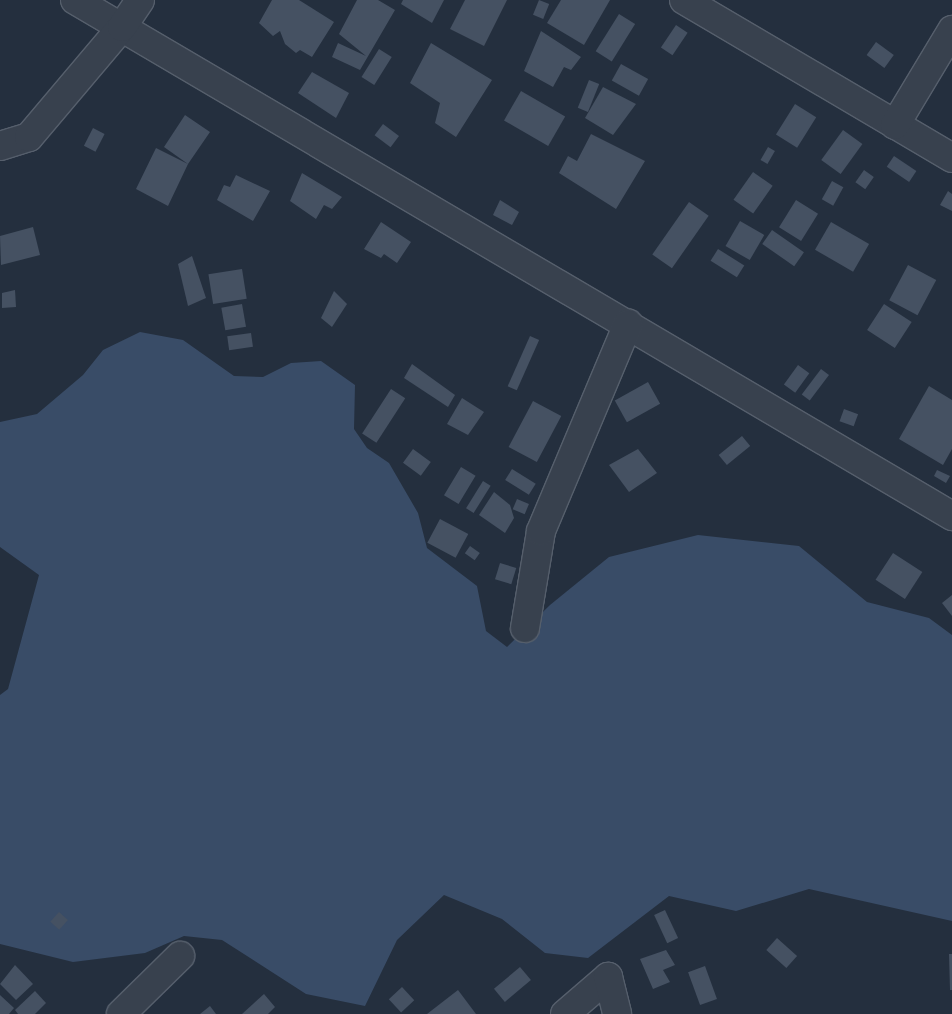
<!DOCTYPE html>
<html>
<head>
<meta charset="utf-8">
<style>
	body { margin:0 }
	#map { position:relative; width:952px; height:1014px; overflow:hidden; background:#242f3e; font-family:Arial,sans-serif }
	div>[style] { position:absolute }
	[style*='--x'] { left:calc(var(--x)*1px); top:calc(var(--y)*1px); width:calc(var(--w)*1px); rotate:calc(var(--a)*1deg) }
	.water>* { inset:0; background:#394c67 }
	.building>* { inset:0; background:#455162; transform-origin:0 0 }
	.roads { filter:drop-shadow(1px 0 #565f6c) drop-shadow(-1px 0 #565f6c) drop-shadow(0 1px #565f6c) drop-shadow(0 -1px #565f6c) }
	.street>* { height:28px; margin:-14px; padding:0 14px; transform-origin:14px; border-radius:14px; background:#38414e }
	span { translate:-50% -50%; white-space:nowrap; text-align:center; line-height:1.15; -webkit-text-stroke:4.5px #1d2633; paint-order:stroke }
</style>
</head>
<body>
<div id="map">
	<div class="water">
		<div style="clip-path:polygon(140px 332px,183px 340px,234px 376px,263px 377px,291px 363px,321px 361px,355px 385px,354px 429px,367px 448px,389px 463px,418px 513px,427px 548px,477px 586px,486px 631px,507px 647px,550px 605px,609px 557px,698px 535px,799px 546px,867px 602px,929px 618px,952px 635px,952px 921px,809px 889px,736px 911px,669px 896px,588px 958px,545px 953px,502px 919px,444px 895px,397px 940px,365px 1006px,306px 994px,222px 940px,184px 936px,145px 953px,73px 962px,0 944px,0 695px,8px 689px,39px 575px,0 547px,0 422px,37px 414px,83px 375px,103px 350px)"></div>
	</div>
	<div class="building">
		<div style="clip-path:polygon(272px 0,299px 0,334px 22px,312px 57px,300px 50px,296px 53px,285px 44px,280px 31px,273px 36px,259px 23px)"></div>
		<div style="clip-path:polygon(357px 0,378px 0,395px 10px,360px 70px,332px 57px,338px 43px,366px 56px,339px 34px)"></div>
		<div style="clip-path:polygon(403px 0,444px 0,432px 23px,401px 4px)"></div>
		<div style="clip-path:polygon(465px 0,507px 0,484px 46px,450px 29px)"></div>
		<div style="left:539px;top:0;width:11px;height:16px;rotate:22deg"></div>
		<div style="clip-path:polygon(561px 0,610px 0,584px 45px,547px 23px)"></div>
		<div style="left:619px;top:14px;width:19px;height:44px;rotate:32deg"></div>
		<div style="left:676px;top:25px;width:14px;height:27px;rotate:34deg"></div>
		<div style="clip-path:polygon(541px 31px,581px 57px,571px 70px,564px 67px,553px 87px,524px 71px)"></div>
		<div style="left:876px;top:42px;width:22px;height:16px;rotate:36deg"></div>
		<div style="clip-path:polygon(431px 43px,492px 80px,456px 137px,435px 123px,440px 103px,410px 83px)"></div>
		<div style="left:379px;top:49px;width:15px;height:33px;rotate:32deg"></div>
		<div style="left:621px;top:64px;width:31px;height:19px;rotate:29deg"></div>
		<div style="clip-path:polygon(312px 72px,349px 93px,336px 118px,298px 93px)"></div>
		<div style="left:589px;top:80px;width:11px;height:30px;rotate:22deg"></div>
		<div style="clip-path:polygon(603px 87px,636px 104px,613px 135px,585px 118px)"></div>
		<div style="left:521px;top:91px;width:51px;height:34px;rotate:30deg"></div>
		<div style="left:795px;top:104px;width:25px;height:36px;rotate:32deg"></div>
		<div style="clip-path:polygon(185px 115px,210px 132px,188px 164px,168px 206px,136px 189px,156px 148px,188px 164px,164px 147px)"></div>
		<div style="left:383px;top:124px;width:20px;height:14px;rotate:37deg"></div>
		<div style="left:93px;top:128px;width:13px;height:20px;rotate:27deg"></div>
		<div style="left:843px;top:130px;width:24px;height:37px;rotate:36deg"></div>
		<div style="clip-path:polygon(591px 134px,645px 161px,616px 209px,559px 173px,568px 156px,577px 161px)"></div>
		<div style="left:768px;top:147px;width:8px;height:15px;rotate:30deg"></div>
		<div style="left:894px;top:156px;width:27px;height:13px;rotate:34deg"></div>
		<div style="left:864px;top:170px;width:12px;height:15px;rotate:35deg"></div>
		<div style="left:753px;top:172px;width:24px;height:34px;rotate:35deg"></div>
		<div style="clip-path:polygon(302px 173px,342px 197px,332px 209px,324px 205px,316px 219px,290px 201px)"></div>
		<div style="clip-path:polygon(236px 175px,270px 191px,253px 221px,217px 200px,224px 185px,230px 187px)"></div>
		<div style="left:832px;top:181px;width:13px;height:21px;rotate:29deg"></div>
		<div style="clip-path:polygon(948px 191px,952px 194px,952px 211px,940px 205px)"></div>
		<div style="clip-path:polygon(500px 200px,519px 212px,512px 225px,493px 215px)"></div>
		<div style="left:796px;top:200px;width:26px;height:32px;rotate:32deg"></div>
		<div style="left:689px;top:202px;width:24px;height:64px;rotate:35deg"></div>
		<div style="left:740px;top:221px;width:28px;height:29px;rotate:30deg"></div>
		<div style="clip-path:polygon(381px 222px,411px 242px,397px 263px,384px 254px,381px 258px,364px 249px)"></div>
		<div style="left:831px;top:222px;width:44px;height:32px;rotate:30deg"></div>
		<div style="clip-path:polygon(33px 227px,40px 255px,1px 265px,0 236px)"></div>
		<div style="left:772px;top:230px;width:39px;height:17px;rotate:35deg"></div>
		<div style="left:718px;top:249px;width:31px;height:14px;rotate:32deg"></div>
		<div style="clip-path:polygon(192px 256px,206px 298px,188px 306px,178px 264px)"></div>
		<div style="left:908px;top:265px;width:32px;height:40px;rotate:28deg"></div>
		<div style="left:242px;top:269px;width:30px;height:34px;rotate:81deg"></div>
		<div style="clip-path:polygon(15px 290px,16px 307px,2px 308px,2px 293px)"></div>
		<div style="clip-path:polygon(334px 291px,347px 304px,332px 327px,321px 318px)"></div>
		<div style="left:242px;top:304px;width:23px;height:21px;rotate:80deg"></div>
		<div style="left:884px;top:304px;width:33px;height:31px;rotate:33deg"></div>
		<div style="left:251px;top:333px;width:14px;height:24px;rotate:82deg"></div>
		<div style="left:530px;top:336px;width:10px;height:55px;rotate:24deg"></div>
		<div style="clip-path:polygon(412px 364px,455px 395px,448px 407px,404px 378px)"></div>
		<div style="left:798px;top:365px;width:14px;height:24px;rotate:36deg"></div>
		<div style="left:821px;top:369px;width:10px;height:32px;rotate:37deg"></div>
		<div style="left:648px;top:382px;width:25px;height:38px;rotate:61deg"></div>
		<div style="clip-path:polygon(929px 386px,952px 400px,952px 449px,943px 465px,899px 439px)"></div>
		<div style="left:391px;top:389px;width:17px;height:53px;rotate:33deg"></div>
		<div style="clip-path:polygon(462px 398px,484px 412px,468px 435px,447px 424px)"></div>
		<div style="left:533px;top:401px;width:32px;height:52px;rotate:28deg"></div>
		<div style="left:844px;top:409px;width:15px;height:13px;rotate:20deg"></div>
		<div style="left:742px;top:436px;width:13px;height:30px;rotate:51deg"></div>
		<div style="left:413px;top:449px;width:22px;height:17px;rotate:36deg"></div>
		<div style="clip-path:polygon(638px 449px,657px 473px,629px 492px,609px 465px)"></div>
		<div style="left:461px;top:467px;width:17px;height:33px;rotate:31deg"></div>
		<div style="left:512px;top:469px;width:28px;height:13px;rotate:32deg"></div>
		<div style="clip-path:polygon(937px 470px,950px 476px,946px 483px,934px 476px)"></div>
		<div style="left:483px;top:481px;width:9px;height:32px;rotate:32deg"></div>
		<div style="clip-path:polygon(494px 492px,510px 505px,514px 518px,505px 533px,479px 515px)"></div>
		<div style="left:517px;top:499px;width:13px;height:11px;rotate:23deg"></div>
		<div style="left:440px;top:519px;width:32px;height:27px;rotate:28deg"></div>
		<div style="left:470px;top:546px;width:12px;height:9px;rotate:35deg"></div>
		<div style="left:893px;top:553px;width:35px;height:32px;rotate:33deg"></div>
		<div style="left:500px;top:563px;width:17px;height:17px;rotate:17deg"></div>
		<div style="clip-path:polygon(952px 595px,952px 616px,942px 603px)"></div>
		<div style="left:665px;top:910px;width:31px;height:12px;rotate:65deg"></div>
		<div style="left:59px;top:912px;width:12px;height:13px;rotate:42deg"></div>
		<div style="left:777px;top:938px;width:27px;height:16px;rotate:42deg"></div>
		<div style="clip-path:polygon(666px 950px,675px 965px,663px 970px,670px 982px,653px 989px,640px 959px)"></div>
		<div style="clip-path:polygon(949px 954px,952px 954px,952px 990px,950px 990px)"></div>
		<div style="clip-path:polygon(15px 965px,33px 984px,16px 1000px,0 984px)"></div>
		<div style="left:705px;top:966px;width:35px;height:18px;rotate:70deg"></div>
		<div style="left:520px;top:967px;width:17px;height:34px;rotate:50deg"></div>
		<div style="left:402px;top:987px;width:18px;height:18px;rotate:47deg"></div>
		<div style="clip-path:polygon(458px 990px,476px 1014px,427px 1014px)"></div>
		<div style="clip-path:polygon(35px 991px,46px 1003px,35px 1014px,18px 1014px,15px 1010px)"></div>
		<div style="clip-path:polygon(264px 994px,275px 1007px,268px 1014px,242px 1014px)"></div>
		<div style="clip-path:polygon(0 995px,14px 1008px,9px 1014px,0 1014px)"></div>
		<div style="clip-path:polygon(210px 1006px,216px 1014px,200px 1014px)"></div>
	</div>
	<div class="roads">
		<div class="street">
			<div style="--x:75;--y:0;--w:1018;--a:30.47"></div>
			<div style="--x:684;--y:0;--w:311;--a:30.5"></div>
			<div style="--x:895;--y:125;--w:111;--a:-59"></div>
			<div style="--x:0;--y:146;--w:30;--a:-17"></div>
			<div style="--x:29;--y:137;--w:144;--a:-49.8"></div>
			<div style="--x:122;--y:27;--w:32;--a:-56"></div>
			<div style="--x:525;--y:628;--w:98;--a:-80.6"></div>
			<div style="--x:541;--y:531;--w:225;--a:-67.2"></div>
			<div style="--x:121;--y:1014;--w:83;--a:-44.5"></div>
			<div style="--x:565;--y:1014;--w:57;--a:-40.7"></div>
			<div style="--x:608;--y:977;--w:38;--a:76"></div>
		</div>
	</div>
</div>
</body>
</html>
